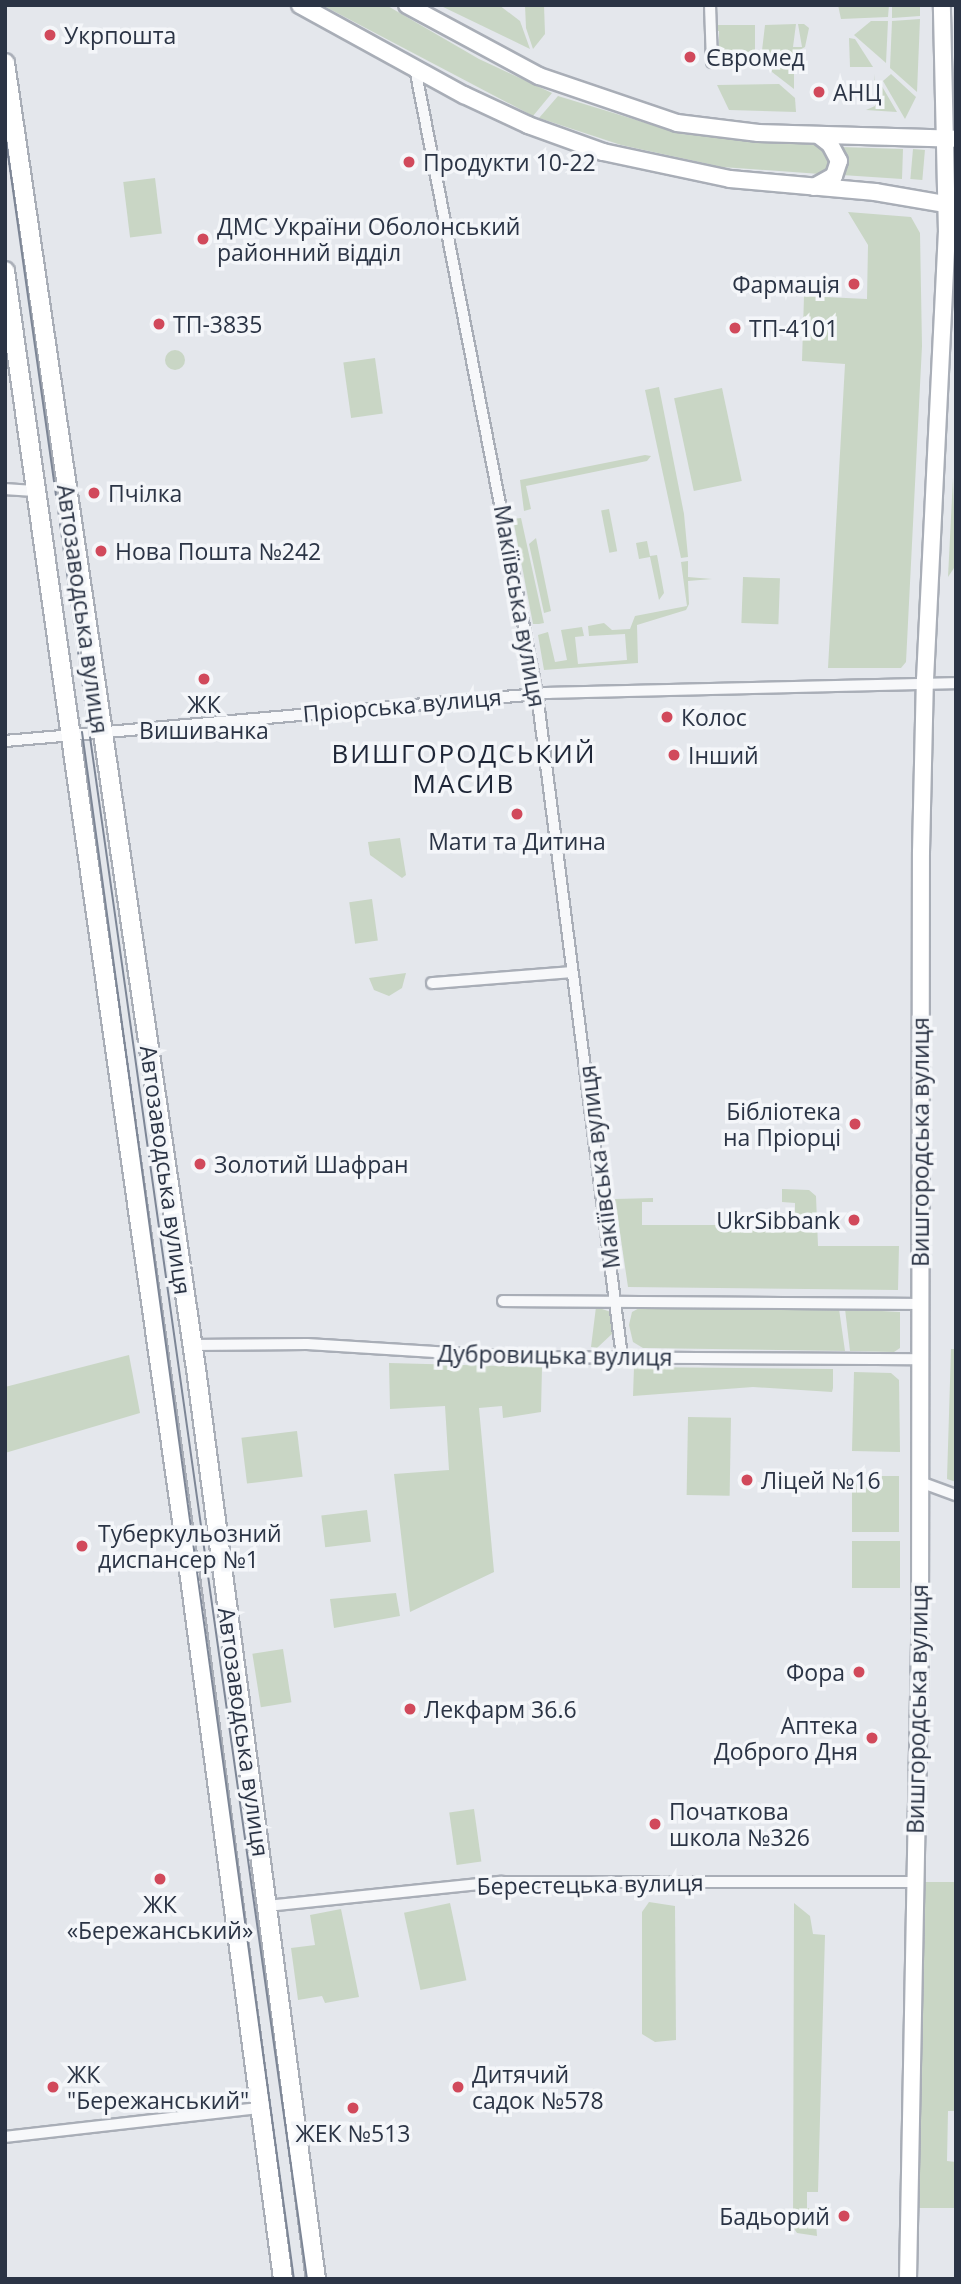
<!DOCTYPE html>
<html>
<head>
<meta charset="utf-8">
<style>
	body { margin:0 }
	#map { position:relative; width:961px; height:2284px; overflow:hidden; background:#e4e7ec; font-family:"Open Sans",sans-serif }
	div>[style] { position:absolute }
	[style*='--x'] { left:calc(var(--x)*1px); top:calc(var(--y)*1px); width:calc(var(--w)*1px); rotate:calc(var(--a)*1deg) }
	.green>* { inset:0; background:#c9d6c5; transform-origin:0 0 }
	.round { border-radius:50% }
	.roads { filter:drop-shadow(2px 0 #a9aeb7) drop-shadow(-2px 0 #a9aeb7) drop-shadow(0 2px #a9aeb7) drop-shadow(0 -2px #a9aeb7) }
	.minor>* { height:10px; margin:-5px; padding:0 5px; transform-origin:5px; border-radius:5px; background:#f7f8fa }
	.secondary>* { height:16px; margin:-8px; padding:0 8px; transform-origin:8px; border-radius:8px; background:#fff }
	.primary>* { height:18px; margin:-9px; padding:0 9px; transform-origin:9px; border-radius:9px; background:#fff }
	.tram>* { height:2px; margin:-1px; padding:0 1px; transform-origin:1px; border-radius:1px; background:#7d8696 }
	.dots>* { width:19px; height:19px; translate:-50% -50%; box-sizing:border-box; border:4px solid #f4f6f9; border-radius:50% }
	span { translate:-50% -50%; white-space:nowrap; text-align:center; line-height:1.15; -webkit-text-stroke:7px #f4f6f9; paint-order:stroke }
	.poi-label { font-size:23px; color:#2b3445 }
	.left { translate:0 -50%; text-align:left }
	.right { translate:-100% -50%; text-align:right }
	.street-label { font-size:23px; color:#2b3445 }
	.quarter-label { font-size:26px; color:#1d2536; letter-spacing:2px }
	.frame { position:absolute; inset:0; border:7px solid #2b3445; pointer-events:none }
</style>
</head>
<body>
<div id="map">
	<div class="green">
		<div style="clip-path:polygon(322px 5px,386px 5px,479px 59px,552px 93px,533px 116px)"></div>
		<div style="clip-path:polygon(439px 5px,499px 5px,520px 21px,530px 49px)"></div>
		<div style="clip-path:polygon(525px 5px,544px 5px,545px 34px,533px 49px,526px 28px)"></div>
		<div style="clip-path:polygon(838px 5px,889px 5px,888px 17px,841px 19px)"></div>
		<div style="clip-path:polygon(892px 5px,920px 5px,920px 16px,892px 18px)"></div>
		<div style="clip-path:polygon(920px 19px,917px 92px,890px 68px,892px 21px)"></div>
		<div style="clip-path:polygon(871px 21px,888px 21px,886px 63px,854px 35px)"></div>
		<div style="clip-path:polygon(796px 24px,793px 47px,802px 47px,798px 24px,804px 24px,809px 28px,805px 47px,794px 53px,794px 58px,761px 59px,765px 25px)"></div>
		<div style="clip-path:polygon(717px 25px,755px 25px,755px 54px,748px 55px,748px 59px,741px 54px,721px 54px,717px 60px,711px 56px,719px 55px,719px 31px,712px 31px)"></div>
		<div style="clip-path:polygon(849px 38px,855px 39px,873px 67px,850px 67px)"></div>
		<div style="clip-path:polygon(772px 65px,794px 65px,794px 89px,772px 72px)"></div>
		<div style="clip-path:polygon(874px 74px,875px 83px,880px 83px,897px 112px,866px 110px,875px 106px)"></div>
		<div style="clip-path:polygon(891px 74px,916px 97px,905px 119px,883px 81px)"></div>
		<div style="clip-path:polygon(779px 84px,795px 98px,796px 112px,729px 110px,717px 85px)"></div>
		<div style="clip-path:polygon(558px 96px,682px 134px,818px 145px,827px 153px,830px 166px,820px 174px,722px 167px,621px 145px,539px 118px)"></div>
		<div style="clip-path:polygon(840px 147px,903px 149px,902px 179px,842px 175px,846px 161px)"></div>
		<div style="left:913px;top:149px;width:12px;height:30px;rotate:5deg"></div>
		<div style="left:155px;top:178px;width:56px;height:32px;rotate:83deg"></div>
		<div style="clip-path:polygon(848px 212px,911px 217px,920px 233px,922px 346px,906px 662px,901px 668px,828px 668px,845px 364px,802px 361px,804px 296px,867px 299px,868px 245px)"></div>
		<div class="round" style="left:165px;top:350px;width:20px;height:20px"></div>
		<div style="left:375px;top:358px;width:56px;height:32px;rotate:82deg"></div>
		<div style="clip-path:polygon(659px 387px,684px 514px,688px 557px,681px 558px,645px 390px)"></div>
		<div style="left:722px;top:388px;width:95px;height:49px;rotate:78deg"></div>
		<div style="clip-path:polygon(645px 455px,651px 456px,647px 461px,526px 486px,531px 509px,524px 511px,520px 480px)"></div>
		<div style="clip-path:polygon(953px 478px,956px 565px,948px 577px)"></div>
		<div style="left:609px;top:509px;width:43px;height:8px;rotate:79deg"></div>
		<div style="clip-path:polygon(521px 518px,544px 623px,539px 624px,533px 624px,513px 519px)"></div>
		<div style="clip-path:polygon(536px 538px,551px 611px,544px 613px,529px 544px)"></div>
		<div style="clip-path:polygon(647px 541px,650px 556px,657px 555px,664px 593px,659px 600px,650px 557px,639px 559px,636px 543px)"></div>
		<div style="clip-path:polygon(688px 561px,688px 577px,712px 579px,688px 581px,689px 604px,686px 610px,637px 625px,638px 663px,544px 670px,538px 635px,548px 632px,555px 662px,567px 660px,561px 630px,582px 627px,584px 636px,575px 637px,578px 664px,627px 660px,625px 634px,589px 636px,588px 626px,604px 623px,612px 630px,630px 629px,635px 616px,687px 606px,681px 562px)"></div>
		<div style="left:743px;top:577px;width:37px;height:46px;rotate:2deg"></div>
		<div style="clip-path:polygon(400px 838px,406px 875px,402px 878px,370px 855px,368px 842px)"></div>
		<div style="left:372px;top:899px;width:42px;height:23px;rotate:82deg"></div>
		<div style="clip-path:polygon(406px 973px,402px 988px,389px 996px,374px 990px,369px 978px)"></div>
		<div style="clip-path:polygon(782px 1189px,809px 1190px,816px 1196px,818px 1246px,899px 1246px,898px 1290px,628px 1287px,615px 1199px,653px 1198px,653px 1202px,642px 1202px,642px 1225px,795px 1225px,795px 1203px,782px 1202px)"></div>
		<div style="clip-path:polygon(643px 1306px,839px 1309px,845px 1351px,643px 1348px,633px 1342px,629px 1325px,632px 1312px)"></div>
		<div style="clip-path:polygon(596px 1307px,611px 1312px,614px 1332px,597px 1348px,591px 1347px)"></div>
		<div style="clip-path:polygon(845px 1309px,900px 1312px,900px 1348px,894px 1352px,850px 1351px)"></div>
		<div style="clip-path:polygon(951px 1349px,956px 1349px,956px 1482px,947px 1479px)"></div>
		<div style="clip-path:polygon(129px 1355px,140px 1413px,5px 1453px,5px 1387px)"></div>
		<div style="clip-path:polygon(389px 1363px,542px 1367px,541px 1412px,503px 1418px,502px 1406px,479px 1408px,494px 1572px,410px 1612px,394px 1474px,449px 1470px,445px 1406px,390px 1409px)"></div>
		<div style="clip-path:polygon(634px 1367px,833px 1369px,833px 1388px,832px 1392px,753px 1387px,633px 1396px)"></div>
		<div style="clip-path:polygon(854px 1372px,891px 1373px,899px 1380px,900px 1452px,852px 1451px)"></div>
		<div style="left:688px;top:1417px;width:43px;height:78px;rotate:1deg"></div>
		<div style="left:297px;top:1431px;width:46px;height:56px;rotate:83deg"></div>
		<div style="left:852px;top:1476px;width:47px;height:56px"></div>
		<div style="left:367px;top:1510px;width:32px;height:46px;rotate:83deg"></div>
		<div style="left:852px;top:1541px;width:48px;height:47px"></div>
		<div style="clip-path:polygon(396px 1593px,400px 1616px,334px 1628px,330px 1599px)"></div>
		<div style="left:283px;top:1649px;width:54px;height:31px;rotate:81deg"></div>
		<div style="left:474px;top:1809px;width:53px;height:25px;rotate:82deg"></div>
		<div style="clip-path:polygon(922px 1882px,956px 1882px,956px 2111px,948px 2111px,947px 2161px,956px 2162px,956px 2208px,915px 2208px)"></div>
		<div style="clip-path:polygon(649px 1902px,675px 1906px,676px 2040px,655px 2042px,642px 2034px,642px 1912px)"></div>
		<div style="left:450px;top:1903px;width:79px;height:47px;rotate:78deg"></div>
		<div style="clip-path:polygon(794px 1903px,810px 1916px,813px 1934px,825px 1935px,818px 2192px,807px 2192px,807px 2208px,815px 2209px,817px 2236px,797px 2233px,793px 2227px)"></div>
		<div style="clip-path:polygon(341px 1909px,359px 1997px,325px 2003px,322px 1996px,298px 2000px,291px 1948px,315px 1945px,310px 1915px)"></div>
	</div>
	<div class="roads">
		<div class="minor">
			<div style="--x:710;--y:5;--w:57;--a:88"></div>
			<div style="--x:415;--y:68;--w:638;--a:78.97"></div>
			<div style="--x:537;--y:694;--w:668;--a:82.69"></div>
			<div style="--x:5;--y:489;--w:32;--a:4"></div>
			<div style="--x:5;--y:741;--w:546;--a:-5.04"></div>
			<div style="--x:549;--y:693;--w:407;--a:-1.4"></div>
			<div style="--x:432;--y:983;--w:139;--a:-4.5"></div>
			<div style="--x:503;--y:1301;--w:417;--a:0.4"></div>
			<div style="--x:192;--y:1345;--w:115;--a:-0.5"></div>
			<div style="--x:307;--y:1344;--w:204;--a:3.6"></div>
			<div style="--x:511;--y:1357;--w:408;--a:0.3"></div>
			<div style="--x:920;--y:1482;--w:38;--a:20"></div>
			<div style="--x:267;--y:1906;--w:235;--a:-5.9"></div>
			<div style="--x:501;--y:1882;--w:412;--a:0"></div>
			<div style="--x:5;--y:2137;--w:257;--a:-6.5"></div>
		</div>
		<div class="secondary">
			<div style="--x:300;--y:5;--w:187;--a:28.8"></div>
			<div style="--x:464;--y:95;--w:71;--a:25.1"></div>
			<div style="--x:528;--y:125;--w:80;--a:19.8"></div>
			<div style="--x:603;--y:152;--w:130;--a:12"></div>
			<div style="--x:730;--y:179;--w:146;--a:5.1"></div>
			<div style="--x:875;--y:192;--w:82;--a:9.8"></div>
			<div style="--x:407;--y:5;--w:150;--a:28.3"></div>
			<div style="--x:539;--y:76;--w:146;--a:18.8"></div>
			<div style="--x:677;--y:123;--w:82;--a:7"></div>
			<div style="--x:758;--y:133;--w:197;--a:1.7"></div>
			<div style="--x:814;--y:187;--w:23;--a:-29"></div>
			<div style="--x:834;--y:176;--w:16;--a:-72"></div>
			<div style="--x:839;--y:161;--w:19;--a:-118"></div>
			<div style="--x:830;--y:144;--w:15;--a:-143"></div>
			<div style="--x:908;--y:2279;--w:635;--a:-88.92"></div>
			<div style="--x:920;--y:1644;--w:792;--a:-89.93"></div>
			<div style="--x:921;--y:852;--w:172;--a:-88.7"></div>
			<div style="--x:925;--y:680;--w:448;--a:-87.2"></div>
			<div style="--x:947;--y:233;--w:228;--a:-91.3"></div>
		</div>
		<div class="primary">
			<div style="--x:5;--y:63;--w:1320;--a:81.68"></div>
			<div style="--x:196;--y:1369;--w:918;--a:82.49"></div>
			<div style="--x:5;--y:271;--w:1320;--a:81.94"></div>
			<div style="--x:190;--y:1578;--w:707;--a:82.44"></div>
		</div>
	</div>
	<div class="tram">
		<div style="--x:5;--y:133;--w:2167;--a:81.99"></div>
		<div style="--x:82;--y:732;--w:1561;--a:82.2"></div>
	</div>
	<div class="dots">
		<div style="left:50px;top:35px;background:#d1495b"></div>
		<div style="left:690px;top:57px;background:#d1495b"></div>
		<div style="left:819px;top:92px;background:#d1495b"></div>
		<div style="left:409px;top:162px;background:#d1495b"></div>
		<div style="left:203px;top:239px;background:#d1495b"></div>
		<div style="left:854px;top:284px;background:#d1495b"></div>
		<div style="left:159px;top:324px;background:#d1495b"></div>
		<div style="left:735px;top:328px;background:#d1495b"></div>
		<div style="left:94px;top:493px;background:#d1495b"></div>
		<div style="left:101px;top:551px;background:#d1495b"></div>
		<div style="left:204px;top:679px;background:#d1495b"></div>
		<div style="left:667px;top:717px;background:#d1495b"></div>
		<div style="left:674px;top:755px;background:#d1495b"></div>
		<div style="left:517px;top:814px;background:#d1495b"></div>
		<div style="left:855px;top:1124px;background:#d1495b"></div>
		<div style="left:200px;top:1164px;background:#d1495b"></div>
		<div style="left:854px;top:1220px;background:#d1495b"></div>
		<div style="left:747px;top:1480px;background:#d1495b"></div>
		<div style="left:82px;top:1546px;background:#d1495b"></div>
		<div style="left:859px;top:1672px;background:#d1495b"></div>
		<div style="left:410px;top:1709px;background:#d1495b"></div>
		<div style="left:872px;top:1738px;background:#d1495b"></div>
		<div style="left:655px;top:1824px;background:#d1495b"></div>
		<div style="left:160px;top:1879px;background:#d1495b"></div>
		<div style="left:53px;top:2087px;background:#d1495b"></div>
		<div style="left:458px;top:2087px;background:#d1495b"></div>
		<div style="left:353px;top:2108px;background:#d1495b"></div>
		<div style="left:844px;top:2216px;background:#d1495b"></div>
	</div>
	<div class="poi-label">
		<span class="left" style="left:64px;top:35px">Укрпошта</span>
		<span class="left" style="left:706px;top:57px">Євромед</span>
		<span class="left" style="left:833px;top:92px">АНЦ</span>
		<span class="left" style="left:423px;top:162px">Продукти 10-22</span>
		<span class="left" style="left:217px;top:239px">ДМС України Оболонський<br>районний відділ</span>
		<span class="right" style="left:840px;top:284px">Фармація</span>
		<span class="left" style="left:173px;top:324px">ТП-3835</span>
		<span class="left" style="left:749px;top:328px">ТП-4101</span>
		<span class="left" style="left:108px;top:493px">Пчілка</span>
		<span class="left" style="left:115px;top:551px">Нова Пошта №242</span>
		<span style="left:204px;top:717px">ЖК<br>Вишиванка</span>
		<span class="left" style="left:681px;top:717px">Колос</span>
		<span class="left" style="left:688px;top:755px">Інший</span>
		<span style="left:517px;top:841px">Мати та Дитина</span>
		<span class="right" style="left:841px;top:1124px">Бібліотека<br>на Пріорці</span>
		<span class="left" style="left:214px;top:1164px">Золотий Шафран</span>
		<span class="right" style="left:840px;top:1220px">UkrSibbank</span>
		<span class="left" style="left:761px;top:1480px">Ліцей №16</span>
		<span class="left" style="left:98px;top:1546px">Туберкульозний<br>диспансер №1</span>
		<span class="right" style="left:845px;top:1672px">Фора</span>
		<span class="left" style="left:424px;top:1709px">Лекфарм 36.6</span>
		<span class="right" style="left:858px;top:1738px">Аптека<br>Доброго Дня</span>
		<span class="left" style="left:669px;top:1824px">Початкова<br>школа №326</span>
		<span style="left:160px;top:1917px">ЖК<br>«Бережанський»</span>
		<span class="left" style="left:67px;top:2087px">ЖК<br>"Бережанський"</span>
		<span class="left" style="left:472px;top:2087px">Дитячий<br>садок №578</span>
		<span style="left:353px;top:2133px">ЖЕК №513</span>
		<span class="right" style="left:830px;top:2216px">Бадьорий</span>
	</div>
	<div class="street-label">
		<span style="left:520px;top:606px;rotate:80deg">Макіївська вулиця</span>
		<span style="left:83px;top:609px;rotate:82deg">Автозаводська вулиця</span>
		<span style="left:402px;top:705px;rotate:-5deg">Пріорська вулиця</span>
		<span style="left:920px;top:1142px;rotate:-90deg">Вишгородська вулиця</span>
		<span style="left:599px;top:1167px;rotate:-97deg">Макіївська вулиця</span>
		<span style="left:166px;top:1170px;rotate:82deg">Автозаводська вулиця</span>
		<span style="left:555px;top:1355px;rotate:1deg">Дубровицька вулиця</span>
		<span style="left:917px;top:1709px;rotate:-89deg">Вишгородська вулиця</span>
		<span style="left:244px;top:1732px;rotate:82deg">Автозаводська вулиця</span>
		<span style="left:590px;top:1884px;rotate:-1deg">Берестецька вулиця</span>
	</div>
	<div class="quarter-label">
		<span style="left:464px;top:769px">ВИШГОРОДСЬКИЙ<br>МАСИВ</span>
	</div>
	<div class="frame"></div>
</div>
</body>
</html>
